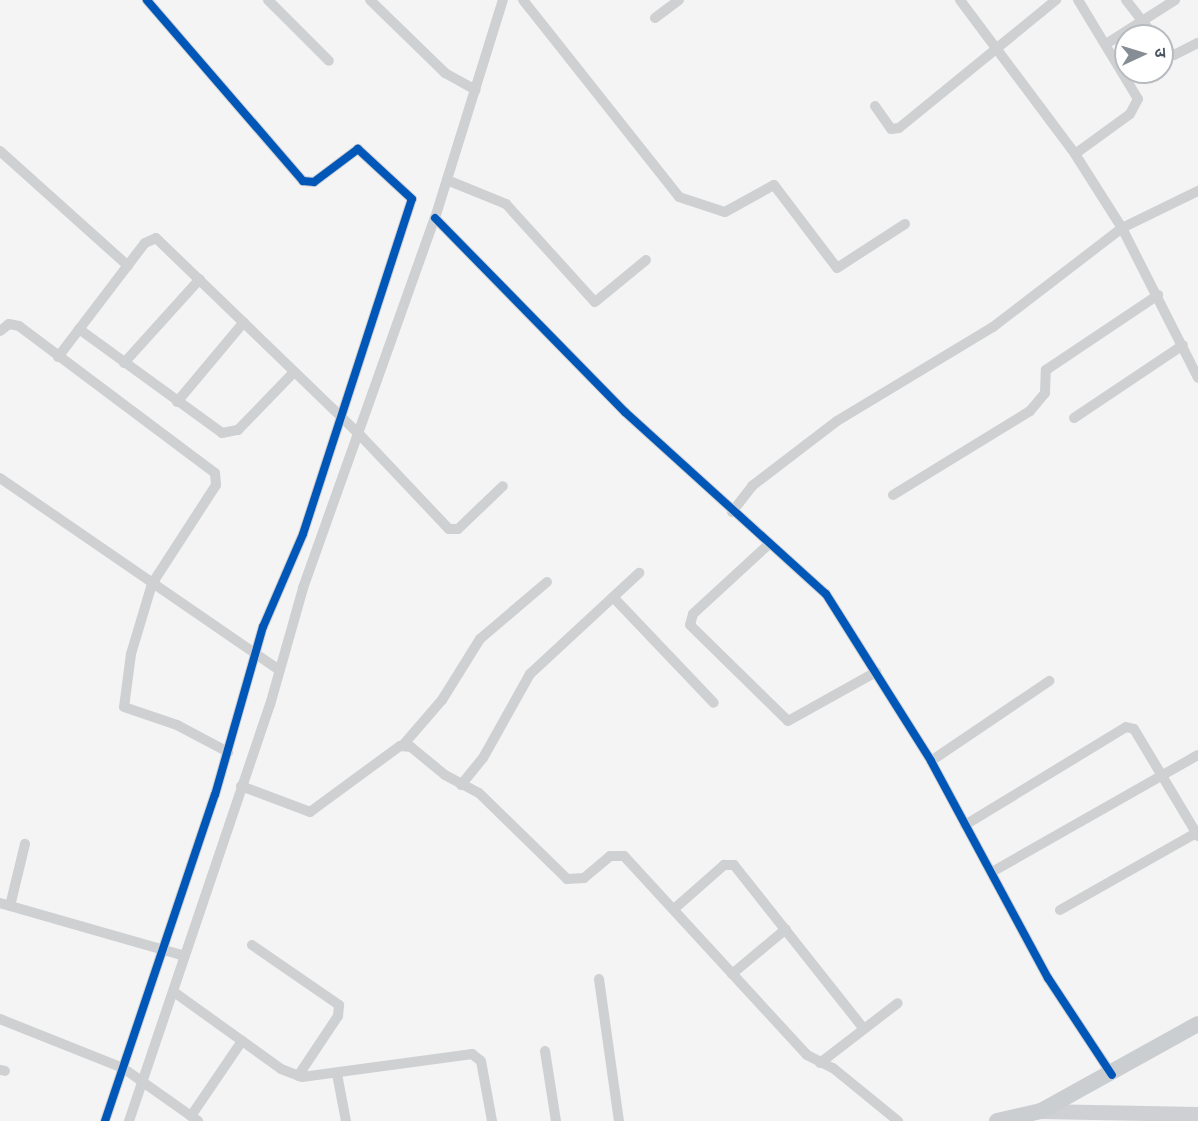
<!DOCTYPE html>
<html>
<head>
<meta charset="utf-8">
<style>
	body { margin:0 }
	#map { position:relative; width:1198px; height:1121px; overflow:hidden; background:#f4f4f4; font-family:Cabin,"Noto Sans Devanagari",sans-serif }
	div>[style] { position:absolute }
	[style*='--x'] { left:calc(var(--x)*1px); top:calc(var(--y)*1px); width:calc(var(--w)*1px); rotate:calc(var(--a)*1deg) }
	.street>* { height:10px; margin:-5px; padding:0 5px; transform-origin:5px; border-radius:5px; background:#ced0d2 }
	.secondary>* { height:15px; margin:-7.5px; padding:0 7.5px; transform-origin:7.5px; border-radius:7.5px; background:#ced0d4 }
	.primary>* { height:16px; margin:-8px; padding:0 8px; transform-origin:8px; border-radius:8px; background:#caced1 }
	.cycleway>* { height:8px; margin:-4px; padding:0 4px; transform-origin:4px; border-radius:4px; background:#0057b8 }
	span { translate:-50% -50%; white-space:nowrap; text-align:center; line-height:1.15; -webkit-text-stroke:4.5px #fff; paint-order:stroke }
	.north { position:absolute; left:1114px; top:24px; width:60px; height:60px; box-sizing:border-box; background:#fff; border:2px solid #b7bbc0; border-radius:50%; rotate:86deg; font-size:16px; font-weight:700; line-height:24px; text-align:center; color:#4a5661 }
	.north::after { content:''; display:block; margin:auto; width:21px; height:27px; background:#868d94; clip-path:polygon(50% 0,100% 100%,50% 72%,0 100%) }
</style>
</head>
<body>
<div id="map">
	<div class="street">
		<div style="--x:268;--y:0;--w:86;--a:45"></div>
		<div style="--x:370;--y:0;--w:105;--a:44.2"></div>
		<div style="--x:445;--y:73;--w:35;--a:29"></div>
		<div style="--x:523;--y:0;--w:251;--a:51.6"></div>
		<div style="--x:679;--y:197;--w:48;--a:18.1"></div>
		<div style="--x:725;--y:212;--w:56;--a:-28.9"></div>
		<div style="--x:774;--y:185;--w:104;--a:52.8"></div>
		<div style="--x:837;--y:268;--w:81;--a:-32.9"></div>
		<div style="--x:960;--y:0;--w:192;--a:53.2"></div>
		<div style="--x:1075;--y:154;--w:88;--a:57.6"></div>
		<div style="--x:1122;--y:228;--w:168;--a:63.1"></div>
		<div style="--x:1126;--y:0;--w:46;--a:52.1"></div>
		<div style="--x:655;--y:18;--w:30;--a:-37"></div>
		<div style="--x:1106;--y:44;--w:82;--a:-32.5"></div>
		<div style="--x:1162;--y:46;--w:15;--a:37"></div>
		<div style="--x:1174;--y:55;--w:27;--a:-27"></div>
		<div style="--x:875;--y:106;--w:28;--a:55"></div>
		<div style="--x:891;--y:129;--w:8;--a:-7"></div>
		<div style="--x:899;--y:128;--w:203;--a:-39.2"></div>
		<div style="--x:0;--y:151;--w:172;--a:41.9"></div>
		<div style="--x:1075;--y:154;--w:68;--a:-36"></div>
		<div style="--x:1130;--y:114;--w:17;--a:-62"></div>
		<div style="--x:1138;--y:99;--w:116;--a:-121.2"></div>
		<div style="--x:447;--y:180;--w:64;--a:22.1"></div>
		<div style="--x:506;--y:204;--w:132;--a:47.8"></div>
		<div style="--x:595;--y:302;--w:66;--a:-39.5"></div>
		<div style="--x:435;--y:218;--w:272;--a:45.6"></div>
		<div style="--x:625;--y:412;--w:271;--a:42.2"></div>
		<div style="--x:826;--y:594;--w:197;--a:57.8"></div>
		<div style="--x:931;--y:761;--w:247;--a:61.7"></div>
		<div style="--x:1048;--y:978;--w:116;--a:56.6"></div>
		<div style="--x:79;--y:329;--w:177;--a:36"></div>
		<div style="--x:222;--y:433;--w:16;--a:-11"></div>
		<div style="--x:238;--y:430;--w:81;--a:-46"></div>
		<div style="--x:0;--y:331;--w:11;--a:-38"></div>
		<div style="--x:9;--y:324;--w:10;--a:11"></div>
		<div style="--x:19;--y:326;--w:245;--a:36.9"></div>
		<div style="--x:215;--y:473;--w:12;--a:85"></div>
		<div style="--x:216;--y:485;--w:118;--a:122.9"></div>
		<div style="--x:152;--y:584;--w:73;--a:106.7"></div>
		<div style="--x:131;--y:654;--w:53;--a:97.5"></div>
		<div style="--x:124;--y:707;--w:56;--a:18.8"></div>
		<div style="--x:177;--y:725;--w:58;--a:27.9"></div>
		<div style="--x:58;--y:357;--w:143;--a:-52.7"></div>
		<div style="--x:145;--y:243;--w:12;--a:-24"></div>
		<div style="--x:156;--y:238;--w:284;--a:44"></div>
		<div style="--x:360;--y:435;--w:129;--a:46.6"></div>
		<div style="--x:449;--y:529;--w:9;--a:0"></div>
		<div style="--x:458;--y:529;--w:62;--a:-43.7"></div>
		<div style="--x:124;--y:363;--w:113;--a:-47.9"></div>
		<div style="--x:177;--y:402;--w:104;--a:-50.1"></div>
		<div style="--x:1074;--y:418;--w:131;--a:-33.8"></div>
		<div style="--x:0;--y:478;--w:339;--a:34.5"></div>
		<div style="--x:893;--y:495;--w:161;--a:-31.5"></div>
		<div style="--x:1030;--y:411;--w:23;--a:-50"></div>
		<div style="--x:1045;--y:393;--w:23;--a:-88"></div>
		<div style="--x:1046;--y:370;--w:135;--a:-33.8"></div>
		<div style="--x:732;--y:512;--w:33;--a:-52"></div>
		<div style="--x:752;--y:486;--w:107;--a:-37.4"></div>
		<div style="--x:837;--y:421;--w:182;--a:-31.1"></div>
		<div style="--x:993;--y:327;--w:163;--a:-37.5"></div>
		<div style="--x:1122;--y:228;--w:85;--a:-26"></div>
		<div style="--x:769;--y:544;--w:103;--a:137.4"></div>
		<div style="--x:693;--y:614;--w:11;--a:105"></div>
		<div style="--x:690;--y:625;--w:137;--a:44.4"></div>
		<div style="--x:788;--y:721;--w:101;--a:-29.1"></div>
		<div style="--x:613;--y:597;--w:146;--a:46.4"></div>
		<div style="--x:404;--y:744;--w:58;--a:-49.2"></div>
		<div style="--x:442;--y:700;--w:72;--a:-58.1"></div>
		<div style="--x:480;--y:639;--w:88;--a:-40.4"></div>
		<div style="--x:931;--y:761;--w:143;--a:-34.1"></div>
		<div style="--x:461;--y:785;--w:35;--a:-51"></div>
		<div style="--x:483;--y:758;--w:96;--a:-60.8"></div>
		<div style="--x:530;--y:674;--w:149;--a:-42.8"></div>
		<div style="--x:241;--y:786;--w:74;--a:20.6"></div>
		<div style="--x:310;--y:812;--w:112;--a:-36.3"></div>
		<div style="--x:400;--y:746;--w:11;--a:5"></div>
		<div style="--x:411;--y:747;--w:44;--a:39.5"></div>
		<div style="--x:445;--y:775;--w:38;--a:28"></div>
		<div style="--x:479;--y:793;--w:123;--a:44.3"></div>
		<div style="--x:567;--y:879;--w:17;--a:-3"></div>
		<div style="--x:584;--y:878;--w:34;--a:-40"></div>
		<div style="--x:610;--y:856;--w:14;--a:0"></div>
		<div style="--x:624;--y:856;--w:270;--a:47.4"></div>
		<div style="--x:807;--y:1055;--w:29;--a:27"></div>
		<div style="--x:833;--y:1068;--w:84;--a:39.2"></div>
		<div style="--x:965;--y:825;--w:188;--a:-31.3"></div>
		<div style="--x:1126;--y:727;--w:8;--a:14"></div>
		<div style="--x:1134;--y:729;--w:125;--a:59.1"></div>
		<div style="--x:992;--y:872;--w:237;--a:-29.6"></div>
		<div style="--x:0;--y:903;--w:192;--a:16"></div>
		<div style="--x:10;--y:906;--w:64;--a:-76.4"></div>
		<div style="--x:674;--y:909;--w:67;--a:-41.3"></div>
		<div style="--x:724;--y:865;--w:10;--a:0"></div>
		<div style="--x:734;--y:865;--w:209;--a:51.6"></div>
		<div style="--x:1060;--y:910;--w:159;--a:-29.5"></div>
		<div style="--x:252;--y:945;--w:106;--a:34.6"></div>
		<div style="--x:339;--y:1005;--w:11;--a:95"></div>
		<div style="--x:338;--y:1016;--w:72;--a:123.7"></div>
		<div style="--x:732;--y:974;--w:70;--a:-39.8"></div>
		<div style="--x:599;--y:979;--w:143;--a:82"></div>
		<div style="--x:174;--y:992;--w:132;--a:35.7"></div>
		<div style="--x:281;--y:1069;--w:22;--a:21"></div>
		<div style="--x:302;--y:1077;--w:172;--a:-7.7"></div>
		<div style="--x:472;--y:1054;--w:11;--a:38"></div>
		<div style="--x:481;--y:1061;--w:61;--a:79.6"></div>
		<div style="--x:0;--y:1019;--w:132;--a:21.7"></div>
		<div style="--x:123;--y:1068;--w:92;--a:35.2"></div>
		<div style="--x:545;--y:1051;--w:71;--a:81.1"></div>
		<div style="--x:820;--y:1063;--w:98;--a:-37.6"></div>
		<div style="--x:0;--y:1070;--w:5;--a:11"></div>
		<div style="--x:337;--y:1074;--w:48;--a:79.2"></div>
		<div style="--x:191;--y:1116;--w:91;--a:-55.8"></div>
		<div style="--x:105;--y:1121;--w:344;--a:-71.4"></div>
		<div style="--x:215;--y:795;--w:175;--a:-74.1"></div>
		<div style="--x:263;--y:627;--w:101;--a:-66.7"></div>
		<div style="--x:303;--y:534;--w:352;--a:-72"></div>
		<div style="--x:412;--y:199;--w:74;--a:-137.2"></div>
		<div style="--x:358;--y:149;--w:55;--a:143.1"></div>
		<div style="--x:314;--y:182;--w:11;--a:-175"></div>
		<div style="--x:303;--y:181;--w:239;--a:-130.8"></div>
		<div style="--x:129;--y:1121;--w:439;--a:-71.3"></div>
		<div style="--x:270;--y:705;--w:122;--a:-74.2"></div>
		<div style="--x:303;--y:588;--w:393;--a:-70.4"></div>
		<div style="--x:435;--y:218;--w:228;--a:-72.7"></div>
	</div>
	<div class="secondary">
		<div style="--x:1041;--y:1111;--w:157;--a:1.1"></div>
	</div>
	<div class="primary">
		<div style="--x:997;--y:1121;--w:45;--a:-12.8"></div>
		<div style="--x:1041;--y:1111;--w:179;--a:-29"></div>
	</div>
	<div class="cycleway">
		<div style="--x:435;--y:218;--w:272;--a:45.6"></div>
		<div style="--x:625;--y:412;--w:271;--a:42.2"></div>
		<div style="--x:826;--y:594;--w:197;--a:57.8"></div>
		<div style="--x:931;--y:761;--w:247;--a:61.7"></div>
		<div style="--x:1048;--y:978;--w:116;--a:56.6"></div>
		<div style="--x:105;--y:1121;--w:344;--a:-71.4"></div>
		<div style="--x:215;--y:795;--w:175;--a:-74.1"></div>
		<div style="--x:263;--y:627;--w:101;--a:-66.7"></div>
		<div style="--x:303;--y:534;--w:352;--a:-72"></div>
		<div style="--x:412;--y:199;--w:74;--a:-137.2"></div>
		<div style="--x:358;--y:149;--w:55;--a:143.1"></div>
		<div style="--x:314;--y:182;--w:11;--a:-175"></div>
		<div style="--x:303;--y:181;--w:239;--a:-130.8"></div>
	</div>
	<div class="north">उ</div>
</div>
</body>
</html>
